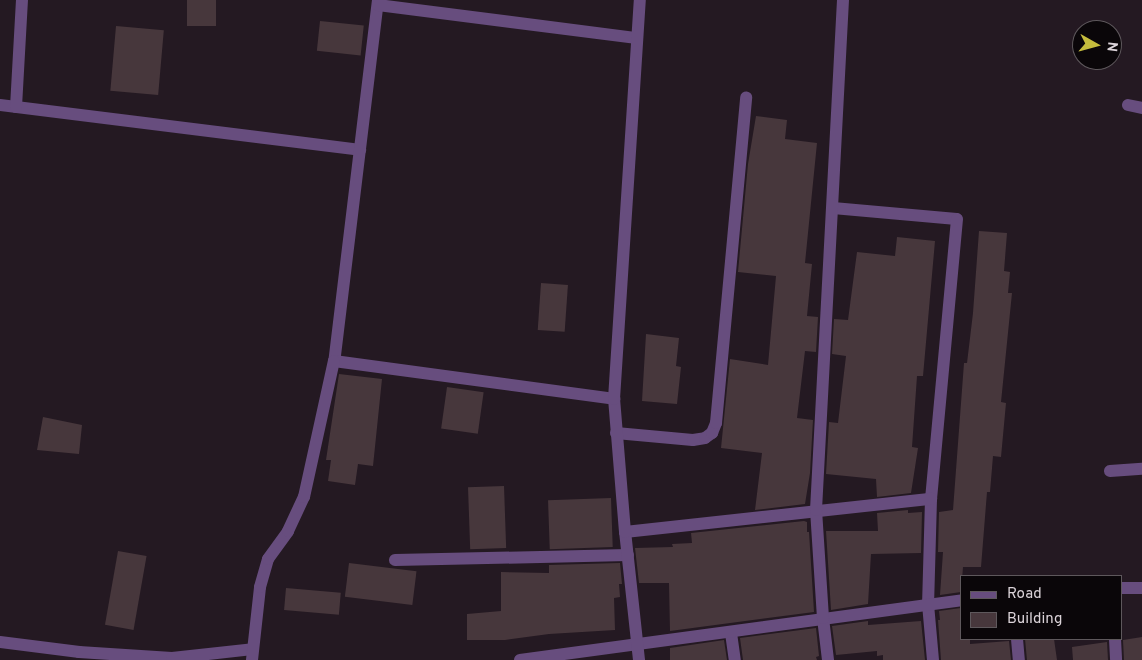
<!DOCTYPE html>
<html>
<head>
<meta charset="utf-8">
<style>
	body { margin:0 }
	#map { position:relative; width:1142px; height:660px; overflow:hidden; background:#241922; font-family:Overpass,sans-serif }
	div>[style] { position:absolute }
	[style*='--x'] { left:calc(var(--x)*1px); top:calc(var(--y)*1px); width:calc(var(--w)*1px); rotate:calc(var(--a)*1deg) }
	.building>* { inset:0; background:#47373c; transform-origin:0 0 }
	.lane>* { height:12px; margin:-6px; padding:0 6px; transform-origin:6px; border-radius:6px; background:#674d7e }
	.street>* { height:12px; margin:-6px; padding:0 6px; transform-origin:6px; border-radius:6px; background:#674d7e }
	span { translate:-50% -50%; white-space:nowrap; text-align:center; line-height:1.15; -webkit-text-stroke:4.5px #0a0609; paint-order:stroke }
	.legend { position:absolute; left:960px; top:575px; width:162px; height:65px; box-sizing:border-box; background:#0a0609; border:1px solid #5e585c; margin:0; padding:6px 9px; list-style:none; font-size:15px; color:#dbd3d9 }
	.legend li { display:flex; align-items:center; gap:10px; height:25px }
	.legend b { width:25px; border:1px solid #5e585c }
	.north { position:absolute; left:1072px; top:20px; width:50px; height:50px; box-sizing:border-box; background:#0a0609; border:1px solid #5e585c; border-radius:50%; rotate:97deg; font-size:14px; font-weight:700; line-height:20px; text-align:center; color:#dbd3d9 }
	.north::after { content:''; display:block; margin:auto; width:18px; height:22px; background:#c5bc3d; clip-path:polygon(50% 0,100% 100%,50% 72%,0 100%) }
</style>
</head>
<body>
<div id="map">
	<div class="building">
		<div style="left:187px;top:0;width:29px;height:26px"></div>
		<div style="left:320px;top:21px;width:44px;height:30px;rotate:6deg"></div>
		<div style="left:116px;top:26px;width:48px;height:65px;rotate:5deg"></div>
		<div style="clip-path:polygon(756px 116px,787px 120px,785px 139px,817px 143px,805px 263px,812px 264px,807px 316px,818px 317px,816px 352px,805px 351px,797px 418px,813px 420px,810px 473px,805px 504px,755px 510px,762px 453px,721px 448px,730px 359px,768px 365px,776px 276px,738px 272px,748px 164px)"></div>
		<div style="clip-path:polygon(979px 231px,1007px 233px,1004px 271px,1010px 272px,1008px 293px,1012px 293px,1001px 402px,1006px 403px,1001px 457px,993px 456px,990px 492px,987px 492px,981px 567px,963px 567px,961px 592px,940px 595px,943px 552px,938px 552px,939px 512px,953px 510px,964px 363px,967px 363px,973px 313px)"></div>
		<div style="clip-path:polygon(897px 237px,935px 241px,923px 376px,917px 376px,912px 447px,918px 448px,911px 493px,877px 497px,876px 479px,826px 474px,829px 422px,838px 423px,846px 356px,832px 354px,834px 319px,848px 320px,857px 252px,895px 256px)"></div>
		<div style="left:541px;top:283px;width:27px;height:47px;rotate:4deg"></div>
		<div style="clip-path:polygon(646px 334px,679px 338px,676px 366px,681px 367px,677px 404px,642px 401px)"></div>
		<div style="clip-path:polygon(339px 374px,382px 379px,373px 466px,358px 464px,355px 485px,328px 481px,331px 460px,326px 460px)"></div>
		<div style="left:447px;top:387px;width:37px;height:42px;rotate:8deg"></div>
		<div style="clip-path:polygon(43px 417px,82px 425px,79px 454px,37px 450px)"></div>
		<div style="left:504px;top:486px;width:62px;height:36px;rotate:88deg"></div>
		<div style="left:611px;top:498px;width:49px;height:63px;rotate:88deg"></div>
		<div style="clip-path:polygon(908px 510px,908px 513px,922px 512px,921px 553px,871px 554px,868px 604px,831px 610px,826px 531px,878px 531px,877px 513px)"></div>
		<div style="clip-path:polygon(804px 521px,807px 522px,807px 532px,809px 532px,814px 612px,670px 631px,669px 583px,639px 583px,635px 548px,673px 547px,672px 544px,692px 543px,691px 533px)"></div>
		<div style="left:118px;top:551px;width:29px;height:75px;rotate:10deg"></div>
		<div style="left:349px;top:563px;width:68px;height:34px;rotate:7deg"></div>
		<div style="clip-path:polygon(620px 563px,622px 584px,619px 584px,620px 597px,614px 598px,615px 630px,549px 634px,505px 640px,467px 640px,467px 614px,501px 611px,501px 572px,549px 573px,549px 565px)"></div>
		<div style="left:286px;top:588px;width:55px;height:22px;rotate:5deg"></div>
		<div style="clip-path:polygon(961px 608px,961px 639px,970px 639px,970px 644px,1009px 641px,1011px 660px,941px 660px,938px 620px,940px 620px,939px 611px)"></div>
		<div style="clip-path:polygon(868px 621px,868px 625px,921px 621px,925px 660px,883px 660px,883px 655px,877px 656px,877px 651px,836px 655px,832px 626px)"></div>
		<div style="clip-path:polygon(816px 628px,819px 656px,816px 657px,817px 660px,743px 660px,740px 638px)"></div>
		<div style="clip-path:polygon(1142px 637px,1142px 660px,1124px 660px,1123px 640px)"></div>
		<div style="clip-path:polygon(1025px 639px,1054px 639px,1057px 660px,1027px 660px)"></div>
		<div style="clip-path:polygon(724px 640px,727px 660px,670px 660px,670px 648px)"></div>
		<div style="clip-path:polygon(1107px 642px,1108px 660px,1073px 660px,1072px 647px)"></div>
	</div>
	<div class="lane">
		<div style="--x:0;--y:105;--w:363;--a:7.1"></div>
		<div style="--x:16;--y:107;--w:107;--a:-86.8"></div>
	</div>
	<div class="street">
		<div style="--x:378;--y:0;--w:364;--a:96.9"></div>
		<div style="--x:334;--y:361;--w:283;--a:7.7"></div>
		<div style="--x:378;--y:5;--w:261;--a:7.3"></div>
		<div style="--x:1128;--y:105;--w:14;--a:12"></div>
		<div style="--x:833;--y:208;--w:124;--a:5.1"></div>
		<div style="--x:957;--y:219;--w:281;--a:95.3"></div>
		<div style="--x:931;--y:499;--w:105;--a:91.6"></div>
		<div style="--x:928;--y:604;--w:56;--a:84.9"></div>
		<div style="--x:616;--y:433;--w:77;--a:5.2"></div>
		<div style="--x:693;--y:440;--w:12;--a:-9"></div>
		<div style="--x:705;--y:438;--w:9;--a:-36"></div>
		<div style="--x:712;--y:433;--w:11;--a:-68"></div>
		<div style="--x:716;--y:423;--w:327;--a:-84.7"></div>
		<div style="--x:1110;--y:471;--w:32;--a:-4"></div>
		<div style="--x:625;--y:532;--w:308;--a:-6.2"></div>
		<div style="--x:395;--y:560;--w:233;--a:-1.2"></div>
		<div style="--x:1121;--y:588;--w:21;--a:0"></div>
		<div style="--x:731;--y:633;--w:27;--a:82"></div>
		<div style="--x:1017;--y:639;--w:21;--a:85"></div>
		<div style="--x:1115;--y:639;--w:21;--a:87"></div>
		<div style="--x:0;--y:642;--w:80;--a:7.2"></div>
		<div style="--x:79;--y:652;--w:93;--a:3.7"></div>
		<div style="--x:172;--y:658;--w:81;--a:-6.3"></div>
		<div style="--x:252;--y:660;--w:73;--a:-83.7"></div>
		<div style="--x:260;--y:587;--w:29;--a:-74"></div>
		<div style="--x:268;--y:559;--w:34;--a:-54"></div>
		<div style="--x:288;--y:531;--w:38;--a:-65"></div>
		<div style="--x:304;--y:497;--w:139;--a:-77.6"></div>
		<div style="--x:520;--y:660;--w:445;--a:-7.7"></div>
		<div style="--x:639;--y:660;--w:129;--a:-96.2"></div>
		<div style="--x:625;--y:532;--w:133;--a:-94.7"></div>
		<div style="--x:614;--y:399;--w:400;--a:-86.3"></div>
		<div style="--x:828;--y:660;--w:42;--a:-96.8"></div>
		<div style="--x:823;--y:618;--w:108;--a:-93.7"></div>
		<div style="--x:816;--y:510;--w:511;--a:-86.97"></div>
	</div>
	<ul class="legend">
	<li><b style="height:6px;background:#674d7e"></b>Road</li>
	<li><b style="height:14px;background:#47373c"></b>Building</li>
	</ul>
	<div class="north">N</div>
</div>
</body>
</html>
